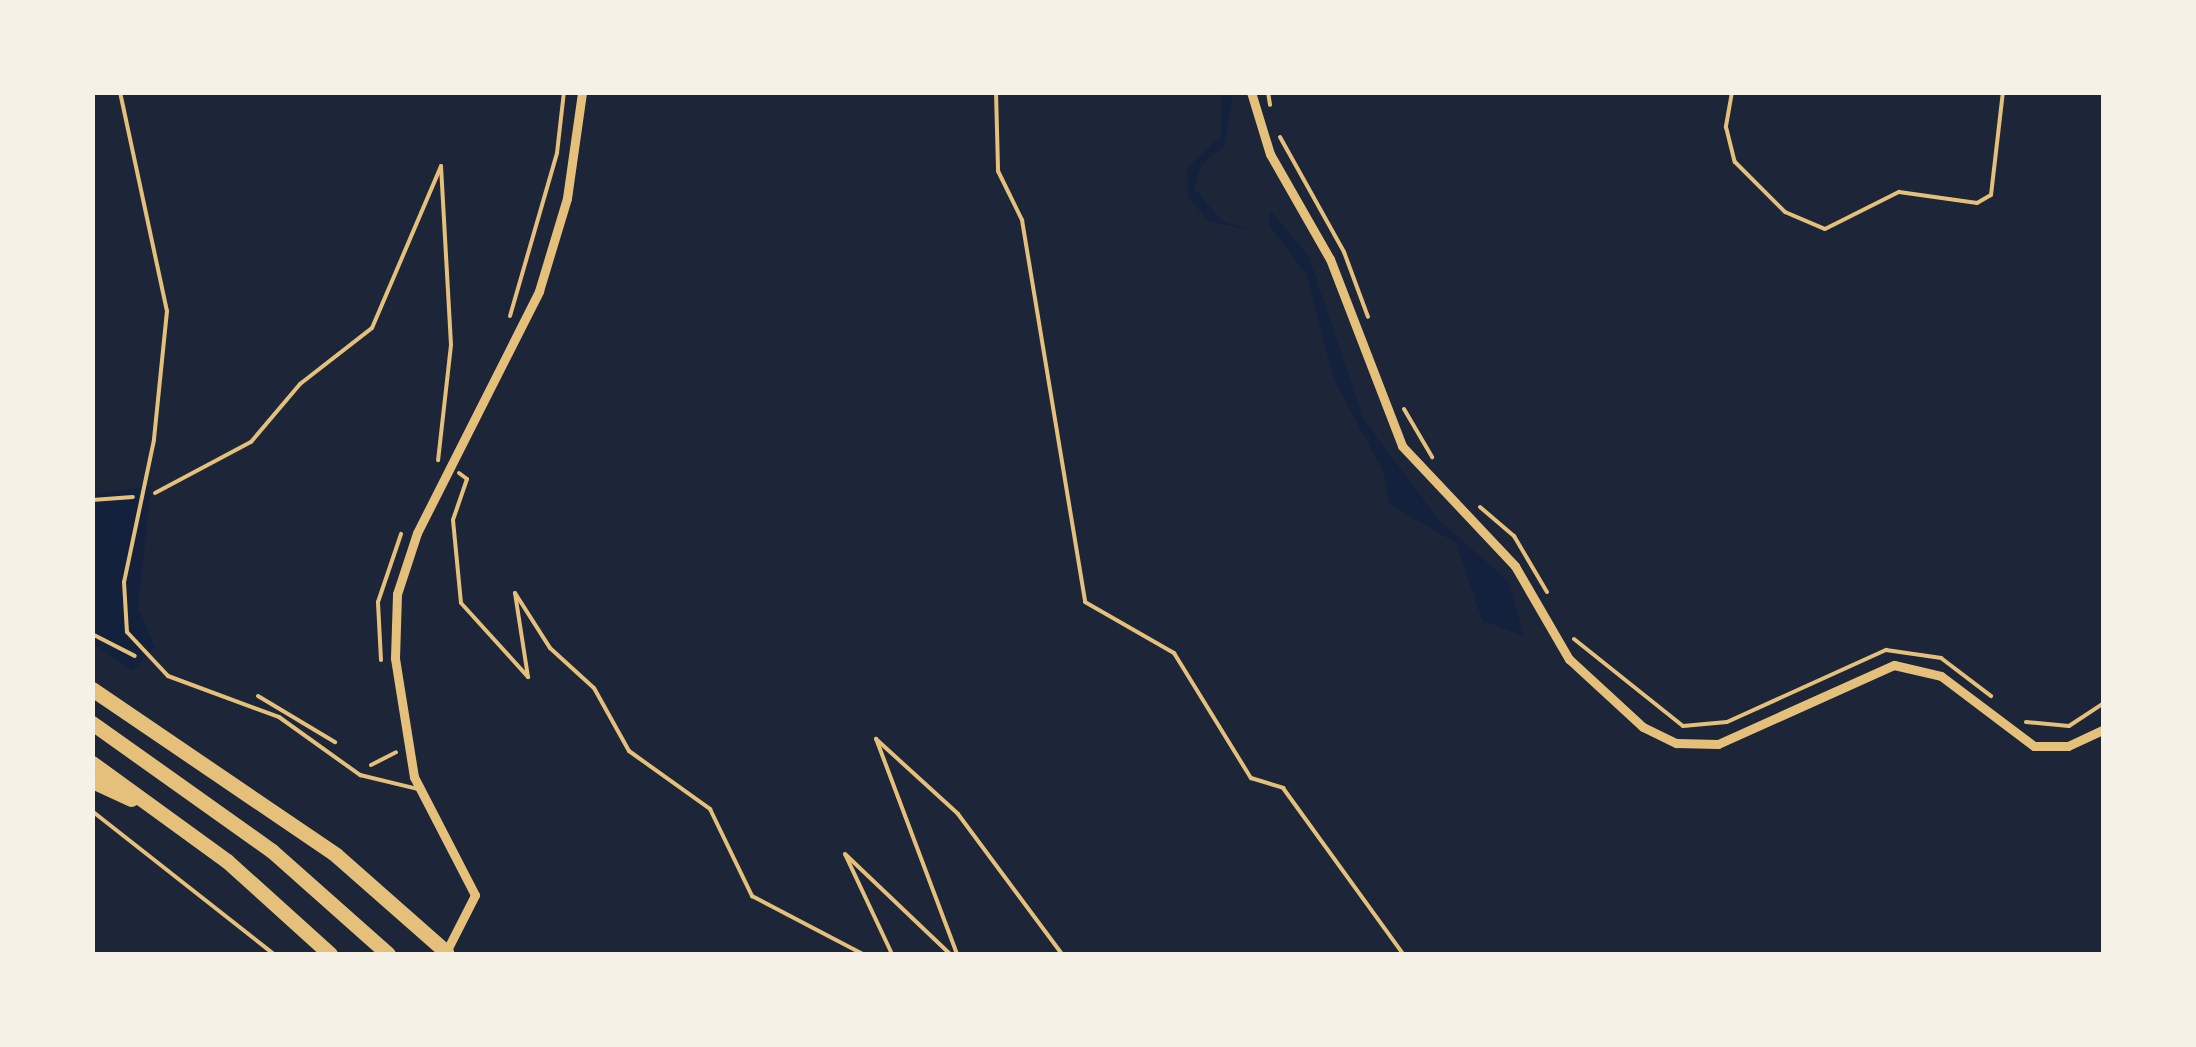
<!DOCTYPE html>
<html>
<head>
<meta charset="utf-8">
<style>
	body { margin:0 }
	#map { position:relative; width:2196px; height:1047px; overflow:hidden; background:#14213d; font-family:"PT Sans Narrow",sans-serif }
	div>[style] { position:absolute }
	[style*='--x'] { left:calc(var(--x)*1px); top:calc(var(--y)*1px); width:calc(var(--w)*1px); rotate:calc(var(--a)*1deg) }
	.green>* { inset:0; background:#1d2539 }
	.path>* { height:4px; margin:-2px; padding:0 2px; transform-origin:2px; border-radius:2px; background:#e5c07b }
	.service>* { height:4px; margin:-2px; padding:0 2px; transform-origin:2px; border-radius:2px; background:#e5c07b }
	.minor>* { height:9px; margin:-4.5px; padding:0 4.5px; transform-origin:4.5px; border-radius:4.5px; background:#e5c07b }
	.motorway>* { height:15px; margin:-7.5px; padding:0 7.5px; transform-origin:7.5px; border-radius:7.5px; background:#e5c07b }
	span { translate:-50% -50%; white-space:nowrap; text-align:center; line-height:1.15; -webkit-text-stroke:10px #f6f1e7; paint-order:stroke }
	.frame { position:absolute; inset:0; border:95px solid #f6f1e7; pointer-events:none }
</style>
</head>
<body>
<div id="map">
	<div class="green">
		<div style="clip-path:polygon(evenodd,93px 93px,1222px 93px,1222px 135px,1187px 168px,1188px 197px,1209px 221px,1249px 230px,1221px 220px,1194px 188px,1201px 165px,1225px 145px,1233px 93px,2103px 93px,2103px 954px,93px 954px,92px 643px,133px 671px,155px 647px,138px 608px,151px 486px,93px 495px,93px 93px,1270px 210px,1309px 257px,1364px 420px,1438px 519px,1509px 582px,1524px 637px,1482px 620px,1456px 543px,1389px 504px,1384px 473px,1334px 380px,1306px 274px,1269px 225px,1270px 210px)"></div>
	</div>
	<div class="path">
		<div style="--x:996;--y:92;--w:79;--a:88.5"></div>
		<div style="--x:998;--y:171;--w:55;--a:63.9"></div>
		<div style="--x:1022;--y:220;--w:387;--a:80.6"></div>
		<div style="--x:1085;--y:602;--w:103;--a:29.8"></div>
		<div style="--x:1174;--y:653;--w:147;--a:58.4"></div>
		<div style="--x:1251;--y:778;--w:34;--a:17"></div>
		<div style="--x:1283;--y:788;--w:205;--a:54.1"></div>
		<div style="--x:1268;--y:92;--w:13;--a:81"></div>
		<div style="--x:1732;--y:92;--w:36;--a:100"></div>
		<div style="--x:1726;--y:127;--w:36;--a:76"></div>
		<div style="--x:1735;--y:162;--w:71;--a:45"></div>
		<div style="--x:1785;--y:212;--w:43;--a:23"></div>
		<div style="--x:1825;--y:229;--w:83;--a:-26.6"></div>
		<div style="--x:1899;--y:192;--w:79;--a:8"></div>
		<div style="--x:1977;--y:203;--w:16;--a:-30"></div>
		<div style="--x:1991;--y:195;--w:104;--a:-83.4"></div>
		<div style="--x:1280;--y:137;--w:132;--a:60.9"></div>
		<div style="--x:1344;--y:252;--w:69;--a:69.7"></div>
		<div style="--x:510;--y:316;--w:170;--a:-73.9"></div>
		<div style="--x:557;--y:153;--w:61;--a:-83.5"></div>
		<div style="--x:1404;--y:409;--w:56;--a:59.7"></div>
		<div style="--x:459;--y:473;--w:10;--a:37"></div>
		<div style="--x:467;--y:479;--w:43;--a:108.9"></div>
		<div style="--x:453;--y:520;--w:83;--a:84.5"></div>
		<div style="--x:461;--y:603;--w:100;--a:47.8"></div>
		<div style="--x:528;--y:677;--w:85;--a:-98.8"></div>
		<div style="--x:515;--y:593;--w:65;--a:57.5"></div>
		<div style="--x:550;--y:648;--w:59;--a:42.3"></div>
		<div style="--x:594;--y:688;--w:72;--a:60.9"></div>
		<div style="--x:629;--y:751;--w:100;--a:35.6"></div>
		<div style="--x:710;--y:809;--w:97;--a:64.2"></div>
		<div style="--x:752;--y:896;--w:125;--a:27.6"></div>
		<div style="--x:155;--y:493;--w:109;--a:-28"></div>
		<div style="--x:251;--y:442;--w:76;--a:-49.8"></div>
		<div style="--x:300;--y:384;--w:91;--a:-37.9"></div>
		<div style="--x:372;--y:328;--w:176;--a:-66.9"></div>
		<div style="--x:441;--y:166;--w:179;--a:86.8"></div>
		<div style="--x:451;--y:345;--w:116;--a:96.4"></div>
		<div style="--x:92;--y:500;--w:41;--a:-4.2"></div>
		<div style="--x:1480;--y:507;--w:45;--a:40.5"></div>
		<div style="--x:1514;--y:536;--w:65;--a:59.5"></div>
		<div style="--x:92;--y:634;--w:48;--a:27.1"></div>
		<div style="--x:1574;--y:639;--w:139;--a:38.6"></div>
		<div style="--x:1683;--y:726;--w:44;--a:-5.2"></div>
		<div style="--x:1727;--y:722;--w:175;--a:-24.4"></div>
		<div style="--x:1886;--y:650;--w:56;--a:8.3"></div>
		<div style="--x:1941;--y:658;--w:63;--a:37.2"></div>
		<div style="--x:381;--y:660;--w:58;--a:-93"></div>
		<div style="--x:378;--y:602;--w:72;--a:-71.3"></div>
		<div style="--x:258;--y:696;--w:90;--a:30.9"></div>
		<div style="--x:2026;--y:722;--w:43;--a:5.3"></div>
		<div style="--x:2069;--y:726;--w:42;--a:-33.3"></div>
		<div style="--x:371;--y:765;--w:28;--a:-27"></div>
		<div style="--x:92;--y:811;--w:231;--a:38.2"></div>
		<div style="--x:892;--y:954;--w:110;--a:-115.2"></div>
		<div style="--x:845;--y:854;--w:145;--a:43.6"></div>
		<div style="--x:957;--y:954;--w:230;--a:-110.6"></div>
		<div style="--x:876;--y:739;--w:111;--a:42.4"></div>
		<div style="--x:958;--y:814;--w:174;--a:53.4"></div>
	</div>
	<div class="service">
		<div style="--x:120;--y:92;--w:224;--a:77.9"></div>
		<div style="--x:167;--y:311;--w:130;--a:95.8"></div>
		<div style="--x:154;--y:440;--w:145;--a:101.9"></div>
		<div style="--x:124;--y:582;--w:50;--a:86.6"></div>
		<div style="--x:127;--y:632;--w:60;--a:47"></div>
		<div style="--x:168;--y:676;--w:118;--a:20.3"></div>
		<div style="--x:279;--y:717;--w:100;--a:35.6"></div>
		<div style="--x:360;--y:775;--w:60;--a:13.6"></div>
	</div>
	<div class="minor">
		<div style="--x:1251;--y:92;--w:65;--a:73"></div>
		<div style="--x:1270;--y:154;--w:121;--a:60.3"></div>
		<div style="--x:1330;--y:259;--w:200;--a:68.9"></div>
		<div style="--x:1402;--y:446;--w:165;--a:46.7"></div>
		<div style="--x:1515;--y:566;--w:108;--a:59.9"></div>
		<div style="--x:1569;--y:659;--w:100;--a:42.6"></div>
		<div style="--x:1643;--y:727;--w:37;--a:26"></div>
		<div style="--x:1676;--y:743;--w:42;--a:1.4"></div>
		<div style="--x:1718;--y:744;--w:193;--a:-24.2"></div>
		<div style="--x:1894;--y:665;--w:48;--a:13.2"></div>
		<div style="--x:1941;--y:676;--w:116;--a:37"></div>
		<div style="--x:2034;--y:746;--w:34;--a:0"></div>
		<div style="--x:2068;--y:746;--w:40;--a:-25"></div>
		<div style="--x:446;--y:952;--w:64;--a:-63"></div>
		<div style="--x:475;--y:895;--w:133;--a:-117.3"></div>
		<div style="--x:414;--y:777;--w:121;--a:-99.1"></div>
		<div style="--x:395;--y:658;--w:64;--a:-88.2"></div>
		<div style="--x:397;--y:594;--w:64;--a:-71.8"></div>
		<div style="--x:417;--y:533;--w:271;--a:-63.2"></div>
		<div style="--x:539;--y:291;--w:97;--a:-73.2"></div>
		<div style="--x:567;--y:198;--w:107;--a:-81.9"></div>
	</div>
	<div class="motorway">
		<div style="--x:92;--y:689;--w:295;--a:34.2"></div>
		<div style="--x:336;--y:855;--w:147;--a:41.4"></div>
		<div style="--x:92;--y:723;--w:221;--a:35.4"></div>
		<div style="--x:272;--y:851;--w:155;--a:41.6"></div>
		<div style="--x:92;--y:763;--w:167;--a:36"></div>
		<div style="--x:227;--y:861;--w:139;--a:42.1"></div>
		<div style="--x:92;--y:781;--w:43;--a:24.8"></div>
	</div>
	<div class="frame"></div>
</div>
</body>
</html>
